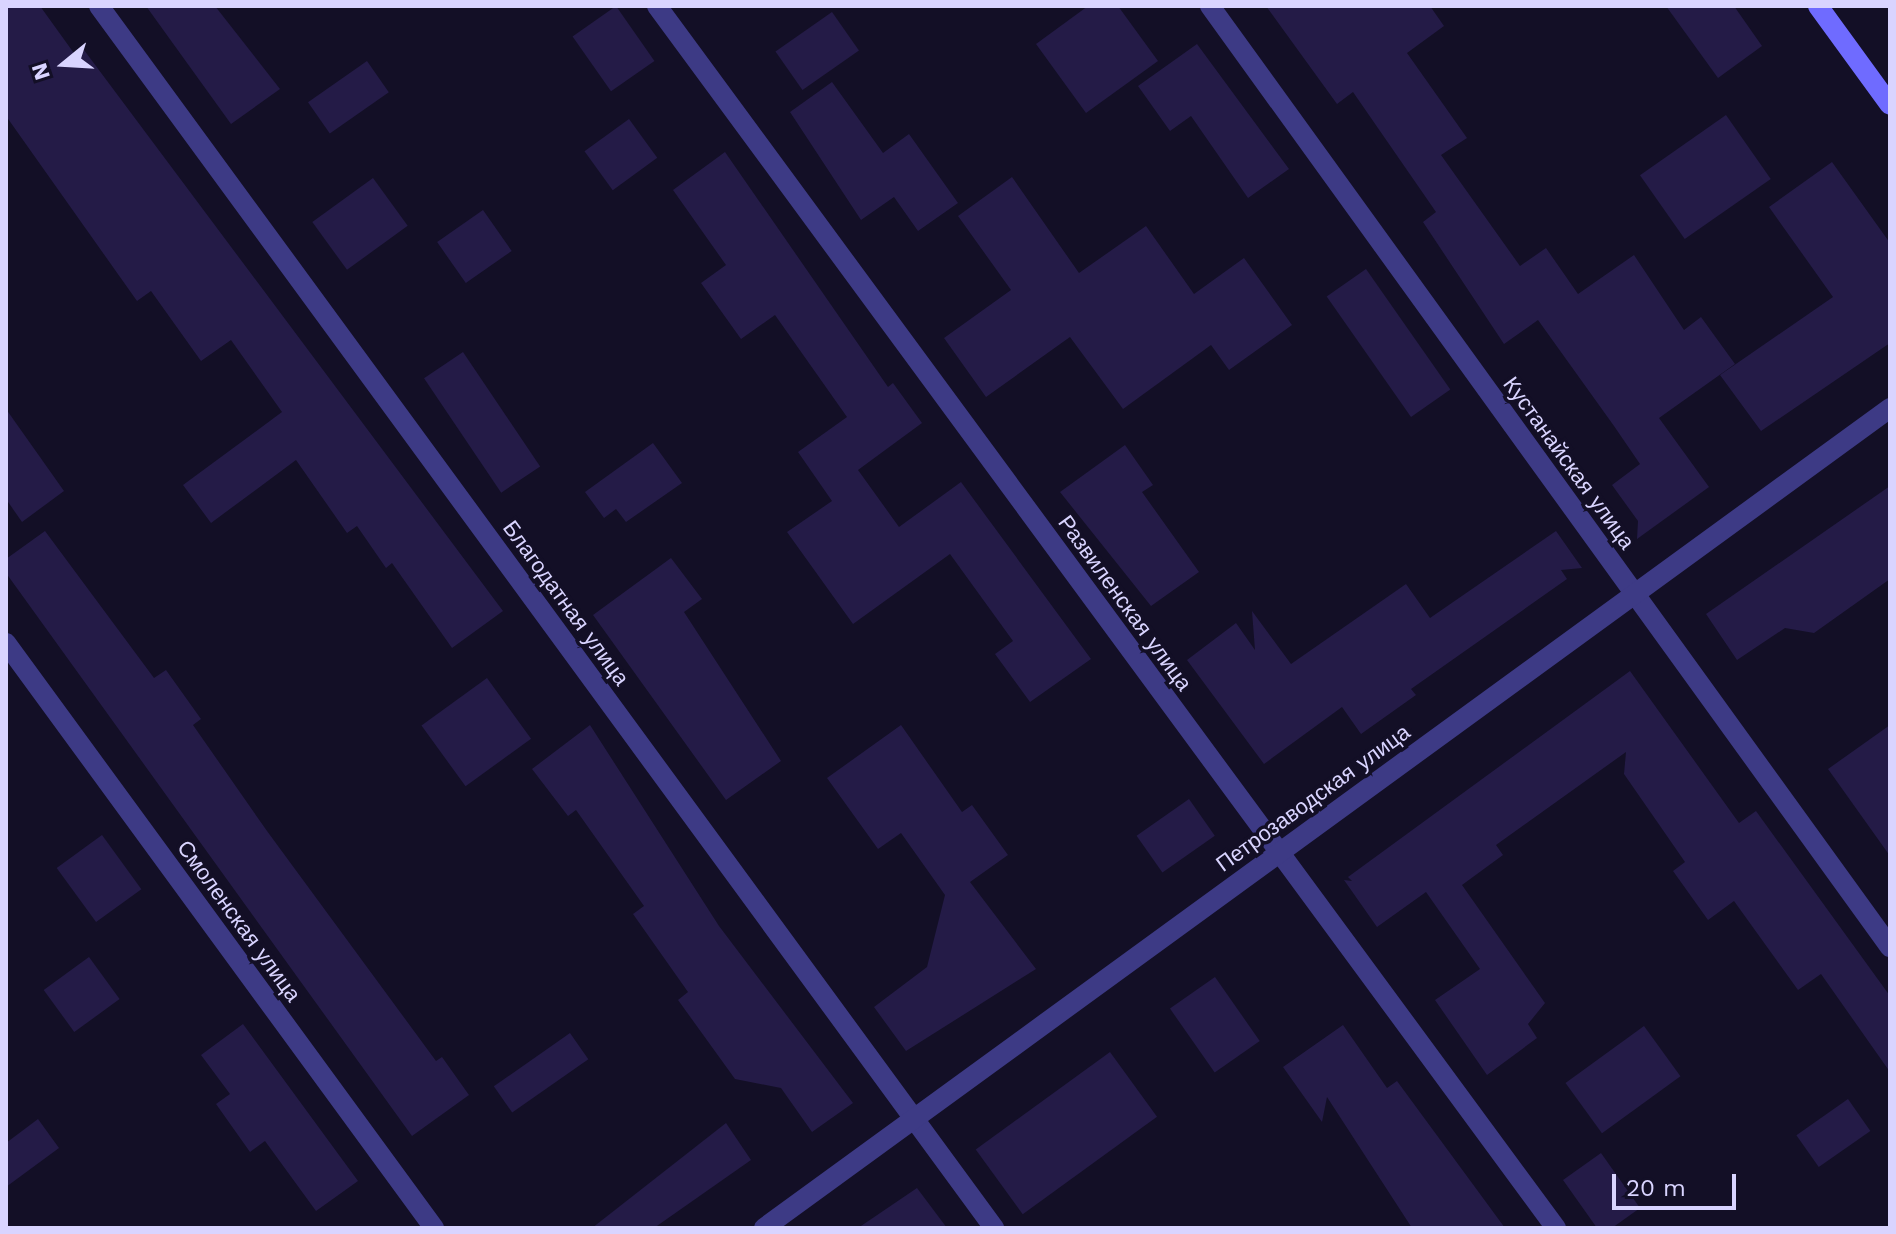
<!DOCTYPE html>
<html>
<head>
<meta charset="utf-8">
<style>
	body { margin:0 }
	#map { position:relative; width:1896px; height:1234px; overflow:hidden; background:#130f26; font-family:"Work Sans",sans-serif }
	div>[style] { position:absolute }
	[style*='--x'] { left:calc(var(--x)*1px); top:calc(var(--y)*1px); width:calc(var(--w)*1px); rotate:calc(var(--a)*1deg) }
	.building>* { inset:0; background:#241b47; transform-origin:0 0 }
	.street>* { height:20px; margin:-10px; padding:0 10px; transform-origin:10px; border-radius:10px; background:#3d3a85 }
	.secondary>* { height:20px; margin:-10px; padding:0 10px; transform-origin:10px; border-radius:10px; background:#6f6bff }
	span { translate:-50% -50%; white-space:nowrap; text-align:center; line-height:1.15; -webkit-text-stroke:7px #130f26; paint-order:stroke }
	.street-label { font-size:22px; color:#d9d4ff }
	.frame { position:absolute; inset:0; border:8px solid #d9d4ff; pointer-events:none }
	.north { position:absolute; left:24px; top:24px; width:80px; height:80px; -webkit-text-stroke:6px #130f26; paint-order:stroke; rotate:252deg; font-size:22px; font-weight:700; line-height:32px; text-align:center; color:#d9d4ff }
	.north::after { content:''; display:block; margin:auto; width:28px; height:36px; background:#d9d4ff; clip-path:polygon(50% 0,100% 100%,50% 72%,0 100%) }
	.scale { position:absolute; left:1612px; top:1174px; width:124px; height:36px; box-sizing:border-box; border:4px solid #d9d4ff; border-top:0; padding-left:10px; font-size:24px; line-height:28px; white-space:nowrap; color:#d9d4ff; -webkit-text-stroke:6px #130f26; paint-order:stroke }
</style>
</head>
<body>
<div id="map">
	<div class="building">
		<div style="clip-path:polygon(6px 6px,40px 6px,76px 56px,84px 50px,503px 611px,452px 648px,392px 563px,386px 568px,357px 526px,347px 533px,296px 460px,211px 523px,183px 485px,282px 412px,231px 340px,201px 361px,151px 291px,137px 301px,6px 116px)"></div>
		<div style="clip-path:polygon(146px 6px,215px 6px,280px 89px,231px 124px)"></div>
		<div style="left:616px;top:6px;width:67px;height:53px;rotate:55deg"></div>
		<div style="clip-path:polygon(1088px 6px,1118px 6px,1158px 61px,1086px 113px,1036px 44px)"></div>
		<div style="clip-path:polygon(1266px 6px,1430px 6px,1444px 26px,1407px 53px,1467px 138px,1441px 155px,1520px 266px,1546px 248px,1578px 294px,1634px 255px,1684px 330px,1701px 317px,1735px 364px,1659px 418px,1709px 487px,1637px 539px,1638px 521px,1612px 485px,1640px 464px,1614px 426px,1538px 320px,1504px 344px,1423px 222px,1436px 212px,1353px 92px,1337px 104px)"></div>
		<div style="clip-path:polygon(1666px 6px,1734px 6px,1762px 46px,1718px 78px)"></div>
		<div style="left:832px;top:12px;width:47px;height:69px;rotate:55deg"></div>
		<div style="clip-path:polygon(1197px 44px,1289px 169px,1248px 198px,1191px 116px,1170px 131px,1138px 86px)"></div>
		<div style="left:367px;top:61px;width:38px;height:72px;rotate:55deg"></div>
		<div style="clip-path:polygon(832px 82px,883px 153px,909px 134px,958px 203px,918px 231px,894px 197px,861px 220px,790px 112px)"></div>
		<div style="left:1726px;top:115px;width:78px;height:105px;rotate:55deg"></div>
		<div style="left:629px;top:119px;width:48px;height:55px;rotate:54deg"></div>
		<div style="clip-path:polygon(725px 152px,888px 387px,893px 383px,922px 423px,858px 470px,899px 527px,961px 482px,1091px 659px,1030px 702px,995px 654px,1013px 641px,950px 554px,853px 624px,787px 532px,832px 501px,798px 452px,847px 417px,775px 315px,741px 339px,701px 283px,726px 265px,673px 190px)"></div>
		<div style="clip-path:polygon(1832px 162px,1890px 243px,1890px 343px,1761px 431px,1720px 375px,1833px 297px,1769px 207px)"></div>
		<div style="clip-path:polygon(1012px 177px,1079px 273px,1146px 226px,1194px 294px,1244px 258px,1292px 325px,1229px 370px,1211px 345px,1123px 409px,1070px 337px,986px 397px,944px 338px,1011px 290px,958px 216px)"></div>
		<div style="left:373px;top:178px;width:59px;height:75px;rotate:54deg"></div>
		<div style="left:483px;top:210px;width:50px;height:56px;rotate:55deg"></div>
		<div style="left:1366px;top:269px;width:147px;height:48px;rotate:55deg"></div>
		<div style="left:463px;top:352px;width:138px;height:47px;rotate:56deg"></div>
		<div style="clip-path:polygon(6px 409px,64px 491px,22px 522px,6px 499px)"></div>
		<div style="clip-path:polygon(653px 443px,682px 483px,626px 522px,616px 509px,604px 518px,585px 492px)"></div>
		<div style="clip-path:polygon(1125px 445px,1153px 485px,1142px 492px,1199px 572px,1151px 606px,1060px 492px)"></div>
		<div style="clip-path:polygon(1890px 486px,1890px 579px,1814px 633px,1785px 628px,1737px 660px,1706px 614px)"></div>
		<div style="clip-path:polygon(45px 531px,154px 678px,166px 670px,201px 719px,193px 725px,267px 831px,436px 1061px,442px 1057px,469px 1095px,412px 1136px,6px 573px,6px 559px)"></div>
		<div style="clip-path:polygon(1556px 531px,1582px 568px,1561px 570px,1567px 579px,1411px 689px,1416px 695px,1361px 734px,1342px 707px,1264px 764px,1187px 660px,1236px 623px,1255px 650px,1252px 611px,1291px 664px,1406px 584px,1430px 618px)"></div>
		<div style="clip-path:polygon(671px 558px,702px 599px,684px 612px,781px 761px,726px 800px,593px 615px)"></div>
		<div style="clip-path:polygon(1630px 671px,1739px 823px,1756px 811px,1890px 996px,1890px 1072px,1821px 974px,1798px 990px,1734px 901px,1708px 920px,1673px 871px,1685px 862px,1624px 774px,1626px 752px,1496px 845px,1503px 855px,1462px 885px,1545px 1003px,1528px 1024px,1537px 1038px,1487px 1075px,1435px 1000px,1480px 969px,1426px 892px,1377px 927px,1344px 880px,1352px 881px,1348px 877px)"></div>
		<div style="left:487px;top:678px;width:75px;height:81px;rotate:54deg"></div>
		<div style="clip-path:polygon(590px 725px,719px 926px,853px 1103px,812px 1132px,781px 1088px,735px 1079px,678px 1000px,688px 992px,633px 914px,644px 906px,576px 810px,568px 816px,532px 769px)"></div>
		<div style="clip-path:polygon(901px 725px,962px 812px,972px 805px,1008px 855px,970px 882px,1036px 969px,906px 1051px,874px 1007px,927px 967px,945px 895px,901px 833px,878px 849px,827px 778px)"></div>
		<div style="clip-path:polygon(1890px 725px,1890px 856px,1828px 769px)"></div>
		<div style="left:1189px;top:799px;width:45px;height:64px;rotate:55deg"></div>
		<div style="left:102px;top:835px;width:67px;height:56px;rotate:54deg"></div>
		<div style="left:89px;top:957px;width:52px;height:56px;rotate:54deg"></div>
		<div style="left:1215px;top:977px;width:78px;height:55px;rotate:55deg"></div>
		<div style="clip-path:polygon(243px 1024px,358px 1181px,316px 1211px,265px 1141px,250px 1152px,216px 1104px,230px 1094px,201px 1055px)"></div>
		<div style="clip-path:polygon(1343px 1025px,1387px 1088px,1397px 1081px,1505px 1228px,1412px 1228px,1327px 1097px,1322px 1122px,1283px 1067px)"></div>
		<div style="left:1644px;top:1026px;width:62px;height:97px;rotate:54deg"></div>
		<div style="left:570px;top:1033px;width:32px;height:93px;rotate:55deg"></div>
		<div style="left:1110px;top:1052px;width:80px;height:166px;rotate:54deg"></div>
		<div style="left:1848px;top:1099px;width:39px;height:63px;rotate:55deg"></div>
		<div style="clip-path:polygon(38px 1119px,59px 1148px,6px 1187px,6px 1143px)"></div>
		<div style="clip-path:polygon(726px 1123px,751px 1160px,654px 1228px,592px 1228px)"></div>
		<div style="clip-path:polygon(1601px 1153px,1640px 1208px,1612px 1228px,1597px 1228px,1563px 1180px)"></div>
		<div style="clip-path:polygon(917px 1188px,947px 1228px,858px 1228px)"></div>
	</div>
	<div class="street">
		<div style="--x:99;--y:6;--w:1515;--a:53.78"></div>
		<div style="--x:657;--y:6;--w:1517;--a:53.66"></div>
		<div style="--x:1210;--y:6;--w:1161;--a:54.15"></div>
		<div style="--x:6;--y:643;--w:725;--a:53.81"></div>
		<div style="--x:764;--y:1228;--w:1393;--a:-36.06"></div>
	</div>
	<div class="secondary">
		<div style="--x:1818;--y:6;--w:122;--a:54"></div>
	</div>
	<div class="street-label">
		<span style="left:1569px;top:463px;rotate:54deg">Кустанайская улица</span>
		<span style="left:566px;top:603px;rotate:54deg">Благодатная улица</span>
		<span style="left:1125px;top:603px;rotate:54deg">Развиленская улица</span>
		<span style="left:1313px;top:798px;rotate:-36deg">Петрозаводская улица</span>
		<span style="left:239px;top:921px;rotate:54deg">Смоленская улица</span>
	</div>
	<div class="frame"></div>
	<div class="north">N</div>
	<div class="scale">20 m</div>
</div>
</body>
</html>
